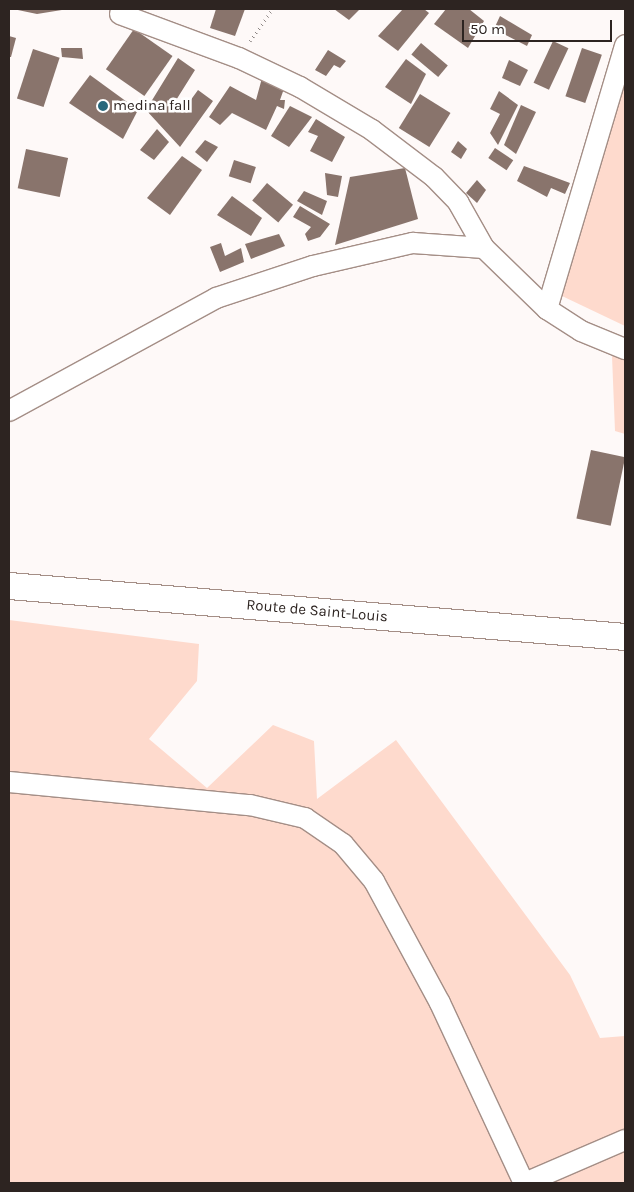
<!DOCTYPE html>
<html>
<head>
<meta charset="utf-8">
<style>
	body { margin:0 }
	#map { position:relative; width:634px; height:1192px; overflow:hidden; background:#fef9f8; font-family:Karla,sans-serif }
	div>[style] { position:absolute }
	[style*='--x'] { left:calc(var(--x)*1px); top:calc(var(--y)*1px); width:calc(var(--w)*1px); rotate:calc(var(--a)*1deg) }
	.green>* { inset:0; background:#fedacd }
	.building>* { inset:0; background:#89746c; transform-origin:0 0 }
	.path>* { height:3px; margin-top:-1.5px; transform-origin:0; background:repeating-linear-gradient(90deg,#8d8684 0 1px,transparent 0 5px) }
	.roads { filter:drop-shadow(1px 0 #a48e86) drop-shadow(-1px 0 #a48e86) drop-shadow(0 1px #a48e86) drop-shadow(0 -1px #a48e86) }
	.minor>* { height:20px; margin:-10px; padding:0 10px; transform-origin:10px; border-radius:10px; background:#fff }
	.major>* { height:26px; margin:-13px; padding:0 13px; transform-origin:13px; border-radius:13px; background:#fff }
	.dots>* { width:14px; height:14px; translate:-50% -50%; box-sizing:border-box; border:2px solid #fff; border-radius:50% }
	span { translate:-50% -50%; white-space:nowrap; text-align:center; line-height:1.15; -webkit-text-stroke:5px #fff; paint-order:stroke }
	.poi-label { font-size:15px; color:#2d2421 }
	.left { translate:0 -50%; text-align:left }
	.street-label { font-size:15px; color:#2d2421 }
	.frame { position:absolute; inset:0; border:10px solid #2d2421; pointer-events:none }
	.scale { position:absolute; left:462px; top:20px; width:150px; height:22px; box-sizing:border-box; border:2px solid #2d2421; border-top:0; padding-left:6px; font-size:15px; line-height:18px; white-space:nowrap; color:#2d2421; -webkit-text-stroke:4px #fff; paint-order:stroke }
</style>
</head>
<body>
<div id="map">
	<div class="green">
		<div style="clip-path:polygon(625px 76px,625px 326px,562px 296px)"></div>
		<div style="clip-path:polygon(612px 356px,625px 357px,625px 434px,615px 431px)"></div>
		<div style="clip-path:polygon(9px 620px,199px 644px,197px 681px,149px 739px,207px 788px,273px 725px,314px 741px,317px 799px,396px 740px,570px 975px,600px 1038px,625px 1036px,625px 1183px,9px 1183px)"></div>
	</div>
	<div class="building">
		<div style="clip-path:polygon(13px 9px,68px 9px,37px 14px)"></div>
		<div style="clip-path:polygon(216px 9px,245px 9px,235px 36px,210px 28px)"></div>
		<div style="clip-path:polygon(334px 9px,360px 9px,349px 20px)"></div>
		<div style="clip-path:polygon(403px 9px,424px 9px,429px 13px,398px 51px,378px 36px)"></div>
		<div style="clip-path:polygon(446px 9px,469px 9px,484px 21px,468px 48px,434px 24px)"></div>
		<div style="clip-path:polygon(500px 16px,532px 35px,527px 46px,494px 29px)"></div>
		<div style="left:134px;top:29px;width:47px;height:49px;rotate:35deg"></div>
		<div style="clip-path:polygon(9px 36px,16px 38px,11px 57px,9px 57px)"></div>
		<div style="left:553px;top:41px;width:17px;height:46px;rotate:25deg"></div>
		<div style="left:421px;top:43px;width:35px;height:15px;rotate:40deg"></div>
		<div style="clip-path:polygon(61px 48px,82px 48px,83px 59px,62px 57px)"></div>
		<div style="left:582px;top:48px;width:21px;height:51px;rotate:19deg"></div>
		<div style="left:33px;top:49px;width:28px;height:52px;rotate:18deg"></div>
		<div style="clip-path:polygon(328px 50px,346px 61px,340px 68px,334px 65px,326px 76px,315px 70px)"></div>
		<div style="clip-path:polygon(178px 58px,195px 70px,173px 105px,182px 112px,198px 90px,213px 101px,180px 147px,146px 110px)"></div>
		<div style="clip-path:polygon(406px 59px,426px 74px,411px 104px,385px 87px)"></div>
		<div style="clip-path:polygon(509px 60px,528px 70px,520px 86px,502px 78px)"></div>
		<div style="clip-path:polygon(90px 75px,138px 110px,123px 139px,69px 103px)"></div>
		<div style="clip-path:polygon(262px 78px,286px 83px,280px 100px,285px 100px,284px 109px,277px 106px,266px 130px,232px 113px,220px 125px,209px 117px,230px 86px,256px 100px)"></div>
		<div style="clip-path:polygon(499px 91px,518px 105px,498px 145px,490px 133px,500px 114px,490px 109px)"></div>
		<div style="left:420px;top:94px;width:36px;height:40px;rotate:32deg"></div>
		<div style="clip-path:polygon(521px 105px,536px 112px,516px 154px,504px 145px)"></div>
		<div style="clip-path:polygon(290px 106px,312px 117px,289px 147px,271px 136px)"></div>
		<div style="clip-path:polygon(316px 119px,345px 137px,332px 162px,310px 151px,318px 136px,308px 132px)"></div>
		<div style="clip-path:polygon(157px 129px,169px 142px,154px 160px,140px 150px)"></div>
		<div style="clip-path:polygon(205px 140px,218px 147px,207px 162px,195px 152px)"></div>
		<div style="clip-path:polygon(458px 141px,467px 149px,461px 159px,451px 152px)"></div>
		<div style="left:495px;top:148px;width:22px;height:12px;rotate:34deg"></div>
		<div style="left:26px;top:149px;width:43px;height:40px;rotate:12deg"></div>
		<div style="clip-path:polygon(182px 156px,202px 170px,170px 215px,147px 198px)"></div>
		<div style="left:234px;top:160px;width:23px;height:17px;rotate:18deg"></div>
		<div style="clip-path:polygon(524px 166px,570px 183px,565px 194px,551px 188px,547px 197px,517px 181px)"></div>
		<div style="clip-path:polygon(405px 168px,418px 219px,335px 245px,350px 177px)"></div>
		<div style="clip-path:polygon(325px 173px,342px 176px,338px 197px,327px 195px)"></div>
		<div style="clip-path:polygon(477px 180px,486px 190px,477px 203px,466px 193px)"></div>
		<div style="left:267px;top:183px;width:34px;height:23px;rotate:40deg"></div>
		<div style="clip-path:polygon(304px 191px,327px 201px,322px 215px,297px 201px)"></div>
		<div style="clip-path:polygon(232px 196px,262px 218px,251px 236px,217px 215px)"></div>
		<div style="clip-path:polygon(300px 206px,330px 224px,320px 237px,308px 241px,305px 234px,311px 227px,293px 217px)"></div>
		<div style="clip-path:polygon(279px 234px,285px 246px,251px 259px,245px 244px)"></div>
		<div style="clip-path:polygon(221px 243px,225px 256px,241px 248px,244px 262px,220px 272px,210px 247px)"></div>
		<div style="left:591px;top:450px;width:35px;height:70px;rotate:12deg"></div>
	</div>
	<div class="path">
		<div style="--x:250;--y:41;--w:39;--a:-55"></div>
	</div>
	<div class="roads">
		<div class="minor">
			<div style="--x:120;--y:14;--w:127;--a:20.3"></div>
			<div style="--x:239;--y:58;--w:68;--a:25.4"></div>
			<div style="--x:300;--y:87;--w:84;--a:30.8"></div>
			<div style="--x:372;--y:130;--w:78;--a:37.2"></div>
			<div style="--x:434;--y:177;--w:35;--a:46"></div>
			<div style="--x:458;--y:202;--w:53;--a:60.5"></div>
			<div style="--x:484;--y:248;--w:88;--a:44.1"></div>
			<div style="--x:547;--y:309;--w:40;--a:32.9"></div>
			<div style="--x:581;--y:331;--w:48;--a:22.2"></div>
			<div style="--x:547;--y:309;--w:275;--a:-73.5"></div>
			<div style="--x:9;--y:411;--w:236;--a:-28.6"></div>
			<div style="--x:216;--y:298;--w:102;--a:-18.3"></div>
			<div style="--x:313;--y:266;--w:103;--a:-13"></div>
			<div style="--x:413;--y:243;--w:71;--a:4"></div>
			<div style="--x:9;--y:782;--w:242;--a:5.5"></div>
			<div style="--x:250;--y:805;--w:57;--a:13.3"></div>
			<div style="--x:305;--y:818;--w:46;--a:34.4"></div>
			<div style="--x:343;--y:844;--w:48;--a:50"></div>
			<div style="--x:374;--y:881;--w:139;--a:61.6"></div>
			<div style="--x:440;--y:1003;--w:199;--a:65"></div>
			<div style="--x:525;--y:1183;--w:109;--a:-23.3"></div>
		</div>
		<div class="major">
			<div style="--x:9;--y:586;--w:618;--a:4.73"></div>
		</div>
	</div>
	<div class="dots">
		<div style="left:103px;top:106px;background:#28687c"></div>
	</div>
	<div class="poi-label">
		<span class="left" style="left:113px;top:106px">medina fall</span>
	</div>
	<div class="street-label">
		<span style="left:317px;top:611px;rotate:5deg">Route de Saint-Louis</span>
	</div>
	<div class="frame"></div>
	<div class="scale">50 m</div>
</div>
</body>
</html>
